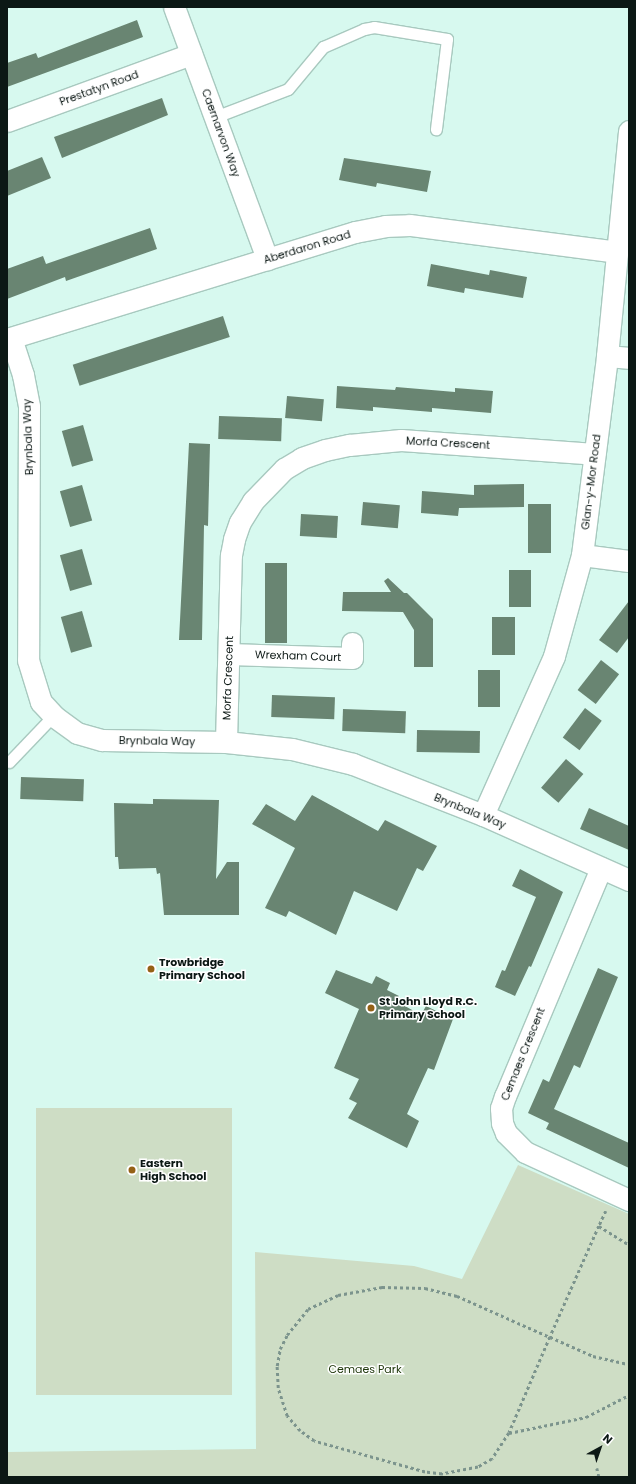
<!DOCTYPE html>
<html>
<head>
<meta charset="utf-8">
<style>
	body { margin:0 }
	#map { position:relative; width:636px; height:1484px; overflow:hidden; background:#d7f9ef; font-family:Poppins,sans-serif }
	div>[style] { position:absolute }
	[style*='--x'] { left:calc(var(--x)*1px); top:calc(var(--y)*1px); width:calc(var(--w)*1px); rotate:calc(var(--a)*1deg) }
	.green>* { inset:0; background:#ceddc5; transform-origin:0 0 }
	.building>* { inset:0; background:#698572; transform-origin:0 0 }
	.path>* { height:2.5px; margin-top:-1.25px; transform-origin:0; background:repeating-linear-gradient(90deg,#7c948d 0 3px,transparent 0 6px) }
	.roads { filter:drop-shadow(1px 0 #a8c9bf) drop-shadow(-1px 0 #a8c9bf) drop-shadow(0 1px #a8c9bf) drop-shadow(0 -1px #a8c9bf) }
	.lane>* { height:11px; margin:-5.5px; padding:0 5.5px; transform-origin:5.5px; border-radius:5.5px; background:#fff }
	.street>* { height:21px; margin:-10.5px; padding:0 10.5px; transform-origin:10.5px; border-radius:10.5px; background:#fff }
	.dots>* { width:11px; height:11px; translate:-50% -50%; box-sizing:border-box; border:2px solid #fff; border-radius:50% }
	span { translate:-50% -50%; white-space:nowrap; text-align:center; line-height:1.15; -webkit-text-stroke:3px #fff; paint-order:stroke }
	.street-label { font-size:11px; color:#0c1815 }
	.poi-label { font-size:11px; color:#0c1815; font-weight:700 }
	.left { translate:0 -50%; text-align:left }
	.park-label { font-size:11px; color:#21390d }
	.frame { position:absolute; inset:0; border:8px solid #0c1815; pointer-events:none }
	.north { position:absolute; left:580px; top:1428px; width:40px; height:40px; -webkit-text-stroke:3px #fff; paint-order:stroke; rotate:40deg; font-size:11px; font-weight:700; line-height:16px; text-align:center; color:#0c1815 }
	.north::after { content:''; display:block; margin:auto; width:14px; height:18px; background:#0c1815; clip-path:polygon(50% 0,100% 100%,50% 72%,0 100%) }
</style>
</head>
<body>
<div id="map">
	<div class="green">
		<div style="left:36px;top:1108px;width:196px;height:287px"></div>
		<div style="clip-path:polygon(518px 1165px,629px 1214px,629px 1477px,7px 1477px,7px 1452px,256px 1449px,255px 1252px,414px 1266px,462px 1279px)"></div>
	</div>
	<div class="building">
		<div style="clip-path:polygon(137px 20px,143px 37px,7px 87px,7px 63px,36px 53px,38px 58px)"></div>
		<div style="clip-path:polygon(162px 98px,168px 115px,62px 158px,54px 137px)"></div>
		<div style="clip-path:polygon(42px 157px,51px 178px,7px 196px,7px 171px)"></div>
		<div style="clip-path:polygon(344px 158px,431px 171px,427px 192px,377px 183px,376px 187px,339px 180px)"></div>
		<div style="clip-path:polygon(150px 228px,157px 249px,66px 281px,65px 277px,7px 299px,7px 269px,43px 256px,46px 264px)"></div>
		<div style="clip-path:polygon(431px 264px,489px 275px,490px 270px,527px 277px,523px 298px,465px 288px,464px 293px,427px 286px)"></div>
		<div style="left:223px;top:316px;width:22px;height:158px;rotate:72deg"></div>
		<div style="clip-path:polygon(337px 386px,395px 390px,396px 387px,455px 392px,455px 388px,493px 391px,491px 413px,432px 408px,432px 412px,373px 407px,373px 411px,336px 408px)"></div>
		<div style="left:287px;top:396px;width:37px;height:22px;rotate:5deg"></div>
		<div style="left:219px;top:416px;width:63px;height:23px;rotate:2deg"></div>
		<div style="left:83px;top:425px;width:37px;height:22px;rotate:74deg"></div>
		<div style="clip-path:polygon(189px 443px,210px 444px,208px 526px,204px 525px,202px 640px,179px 640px)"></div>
		<div style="clip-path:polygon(524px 484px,524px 507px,459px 508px,458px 516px,421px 513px,422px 491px,474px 495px,474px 485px)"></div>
		<div style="left:82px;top:485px;width:37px;height:23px;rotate:74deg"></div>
		<div style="left:363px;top:502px;width:37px;height:23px;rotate:5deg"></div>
		<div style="left:528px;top:504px;width:23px;height:49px"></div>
		<div style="left:301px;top:514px;width:37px;height:22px;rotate:3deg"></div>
		<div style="left:82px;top:549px;width:37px;height:23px;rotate:74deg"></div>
		<div style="left:265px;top:563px;width:22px;height:80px"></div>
		<div style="left:509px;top:570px;width:22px;height:37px"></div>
		<div style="clip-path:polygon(388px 578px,404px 593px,407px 593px,433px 619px,433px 667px,414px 667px,414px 630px,403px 612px,342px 611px,343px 592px,391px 592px,384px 581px)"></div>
		<div style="clip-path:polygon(629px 601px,629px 637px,617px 653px,599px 640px)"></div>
		<div style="left:82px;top:611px;width:37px;height:22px;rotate:74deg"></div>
		<div style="left:515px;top:617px;width:38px;height:23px;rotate:90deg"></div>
		<div style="left:601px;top:660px;width:23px;height:38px;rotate:38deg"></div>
		<div style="left:478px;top:670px;width:22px;height:37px"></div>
		<div style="left:272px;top:695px;width:63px;height:22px;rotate:2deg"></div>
		<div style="left:585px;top:708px;width:21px;height:37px;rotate:37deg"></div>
		<div style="left:343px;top:709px;width:63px;height:22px;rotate:2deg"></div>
		<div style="left:417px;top:730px;width:63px;height:22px;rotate:1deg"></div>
		<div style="left:566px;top:759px;width:23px;height:38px;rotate:41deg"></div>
		<div style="left:21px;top:777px;width:63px;height:22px;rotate:2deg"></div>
		<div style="clip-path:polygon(312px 795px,378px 831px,385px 820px,437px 846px,423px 871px,417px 868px,397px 911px,354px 891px,336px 935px,289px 911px,286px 917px,265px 908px,295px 848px,252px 824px,266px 804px,295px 821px)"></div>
		<div style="clip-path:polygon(153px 799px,219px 800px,216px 879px,227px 862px,239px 862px,239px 915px,164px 915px,160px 873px,157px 874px,156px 868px,119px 869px,118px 857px,115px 857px,114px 803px,153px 804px)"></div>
		<div style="clip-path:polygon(589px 808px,629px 826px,629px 850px,580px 829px)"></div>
		<div style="clip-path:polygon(520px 869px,563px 892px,531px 967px,529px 966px,515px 996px,495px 987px,502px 970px,505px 971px,536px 897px,512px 886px)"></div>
		<div style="clip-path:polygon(598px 968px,618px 977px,580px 1068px,574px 1065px,554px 1109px,629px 1143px,629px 1168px,546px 1129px,549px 1123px,528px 1113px,543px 1079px,549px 1082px)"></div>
		<div style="clip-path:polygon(336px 970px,372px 984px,376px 976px,390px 983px,387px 990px,399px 996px,396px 1001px,421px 1015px,426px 1006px,453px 1019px,434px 1070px,428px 1068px,407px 1114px,419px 1121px,407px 1148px,348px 1118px,357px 1103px,349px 1099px,359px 1079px,334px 1068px,359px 1009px,325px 993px)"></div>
	</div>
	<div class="path">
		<div style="--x:606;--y:1211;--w:17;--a:115"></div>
		<div style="--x:599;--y:1226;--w:121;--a:113.8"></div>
		<div style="--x:550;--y:1337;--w:104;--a:113.1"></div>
		<div style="--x:509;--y:1433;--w:31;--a:123"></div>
		<div style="--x:492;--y:1459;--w:16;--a:150"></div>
		<div style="--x:478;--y:1467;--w:37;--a:169"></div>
		<div style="--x:442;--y:1474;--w:17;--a:-173"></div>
		<div style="--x:425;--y:1472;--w:115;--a:-164.4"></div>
		<div style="--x:314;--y:1441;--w:17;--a:-144"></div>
		<div style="--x:300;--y:1431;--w:20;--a:-131"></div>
		<div style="--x:287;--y:1416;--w:29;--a:-108"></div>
		<div style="--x:278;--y:1388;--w:22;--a:-93"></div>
		<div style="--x:277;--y:1366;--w:17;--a:-80"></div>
		<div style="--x:280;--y:1349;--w:16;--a:-63"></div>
		<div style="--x:287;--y:1335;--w:33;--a:-51"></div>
		<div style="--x:308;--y:1309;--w:33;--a:-25"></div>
		<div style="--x:338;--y:1295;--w:45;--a:-10.3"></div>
		<div style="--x:382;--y:1287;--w:43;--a:1.3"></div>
		<div style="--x:425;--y:1288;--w:33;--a:14"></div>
		<div style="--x:457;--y:1296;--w:102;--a:23.8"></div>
		<div style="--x:550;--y:1337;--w:47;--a:23.8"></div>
		<div style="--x:593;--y:1356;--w:37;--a:13"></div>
		<div style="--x:599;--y:1226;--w:36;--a:32"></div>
		<div style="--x:509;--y:1433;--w:79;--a:-11.7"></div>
		<div style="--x:586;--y:1417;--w:48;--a:-27.1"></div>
		<div style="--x:597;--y:1468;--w:9;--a:77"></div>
	</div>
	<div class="roads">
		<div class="lane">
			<div style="--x:215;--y:117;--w:78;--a:-21"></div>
			<div style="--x:288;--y:89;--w:55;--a:-50.2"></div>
			<div style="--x:323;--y:47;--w:45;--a:-23.7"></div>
			<div style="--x:364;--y:29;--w:10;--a:-11"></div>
			<div style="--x:374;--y:27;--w:74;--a:9.3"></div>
			<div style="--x:447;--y:39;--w:91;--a:97"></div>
			<div style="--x:9;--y:762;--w:64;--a:-46.3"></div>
		</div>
		<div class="street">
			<div style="--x:174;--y:7;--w:269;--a:69.7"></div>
			<div style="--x:7;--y:121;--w:196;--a:-20"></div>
			<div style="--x:11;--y:338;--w:39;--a:72"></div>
			<div style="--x:23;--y:375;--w:32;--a:79"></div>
			<div style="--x:29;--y:406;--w:254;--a:90.2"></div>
			<div style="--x:28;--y:660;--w:44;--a:72.8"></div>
			<div style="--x:41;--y:702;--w:21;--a:47"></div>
			<div style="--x:55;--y:717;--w:27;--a:36"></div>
			<div style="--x:77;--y:733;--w:26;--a:16"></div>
			<div style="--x:102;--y:740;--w:124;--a:0.9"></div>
			<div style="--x:226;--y:742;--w:66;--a:6.1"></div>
			<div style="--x:292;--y:749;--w:63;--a:13.8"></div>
			<div style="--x:353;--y:764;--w:140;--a:21.4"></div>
			<div style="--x:483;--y:815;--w:160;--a:24"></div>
			<div style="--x:7;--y:339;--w:364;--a:-17.1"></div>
			<div style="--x:355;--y:232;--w:31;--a:-11"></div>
			<div style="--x:385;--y:226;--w:25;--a:-2"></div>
			<div style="--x:410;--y:225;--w:209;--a:7.4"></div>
			<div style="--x:607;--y:356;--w:22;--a:5"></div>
			<div style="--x:582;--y:555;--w:47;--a:7.3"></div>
			<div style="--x:229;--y:654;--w:123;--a:1.9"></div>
			<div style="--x:352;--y:658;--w:15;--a:-90"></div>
			<div style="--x:226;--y:742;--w:187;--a:-88.5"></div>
			<div style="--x:231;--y:555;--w:16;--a:-79"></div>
			<div style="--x:234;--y:539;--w:18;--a:-71"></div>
			<div style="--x:240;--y:522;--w:25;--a:-58"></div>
			<div style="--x:253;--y:501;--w:45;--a:-45.9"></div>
			<div style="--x:284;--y:469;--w:21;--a:-31"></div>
			<div style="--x:302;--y:458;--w:24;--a:-19"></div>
			<div style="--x:325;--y:450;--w:25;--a:-12"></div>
			<div style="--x:349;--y:445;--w:52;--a:-5.5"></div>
			<div style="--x:401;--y:440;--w:194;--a:4.1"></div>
			<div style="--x:483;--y:815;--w:174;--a:-65.9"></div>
			<div style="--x:554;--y:656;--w:105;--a:-74.5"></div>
			<div style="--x:582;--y:555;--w:201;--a:-82.8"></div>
			<div style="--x:607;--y:356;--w:226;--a:-84.4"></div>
			<div style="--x:601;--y:868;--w:247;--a:112.8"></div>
			<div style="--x:505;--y:1096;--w:13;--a:108"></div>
			<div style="--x:501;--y:1108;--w:15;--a:86"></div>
			<div style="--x:502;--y:1123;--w:11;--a:68"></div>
			<div style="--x:506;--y:1133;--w:27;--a:45"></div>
			<div style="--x:525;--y:1152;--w:115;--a:24.8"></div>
		</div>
	</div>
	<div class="dots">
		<div style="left:151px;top:969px;background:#956116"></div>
		<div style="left:371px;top:1008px;background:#956116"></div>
		<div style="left:132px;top:1170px;background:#956116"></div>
	</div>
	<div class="street-label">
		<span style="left:99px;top:88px;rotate:-20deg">Prestatyn Road</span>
		<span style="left:221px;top:133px;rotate:70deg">Caernarvon Way</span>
		<span style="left:307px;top:247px;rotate:-17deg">Aberdaron Road</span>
		<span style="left:28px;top:437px;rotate:-92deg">Brynbala Way</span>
		<span style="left:448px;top:443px;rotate:3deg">Morfa Crescent</span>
		<span style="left:591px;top:482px;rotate:-83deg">Glan-y-Mor Road</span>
		<span style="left:298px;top:656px;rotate:2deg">Wrexham Court</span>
		<span style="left:228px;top:678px;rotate:-88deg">Morfa Crescent</span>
		<span style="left:157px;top:741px;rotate:1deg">Brynbala Way</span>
		<span style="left:470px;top:811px;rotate:22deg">Brynbala Way</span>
		<span style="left:523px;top:1054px;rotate:-68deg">Cemaes Crescent</span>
	</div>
	<div class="poi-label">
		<span class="left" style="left:159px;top:969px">Trowbridge<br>Primary School</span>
		<span class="left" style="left:379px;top:1008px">St John Lloyd R.C.<br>Primary School</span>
		<span class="left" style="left:140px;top:1170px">Eastern<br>High School</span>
	</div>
	<div class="park-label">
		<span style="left:365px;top:1369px">Cemaes Park</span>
	</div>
	<div class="frame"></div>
	<div class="north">N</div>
</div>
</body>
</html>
